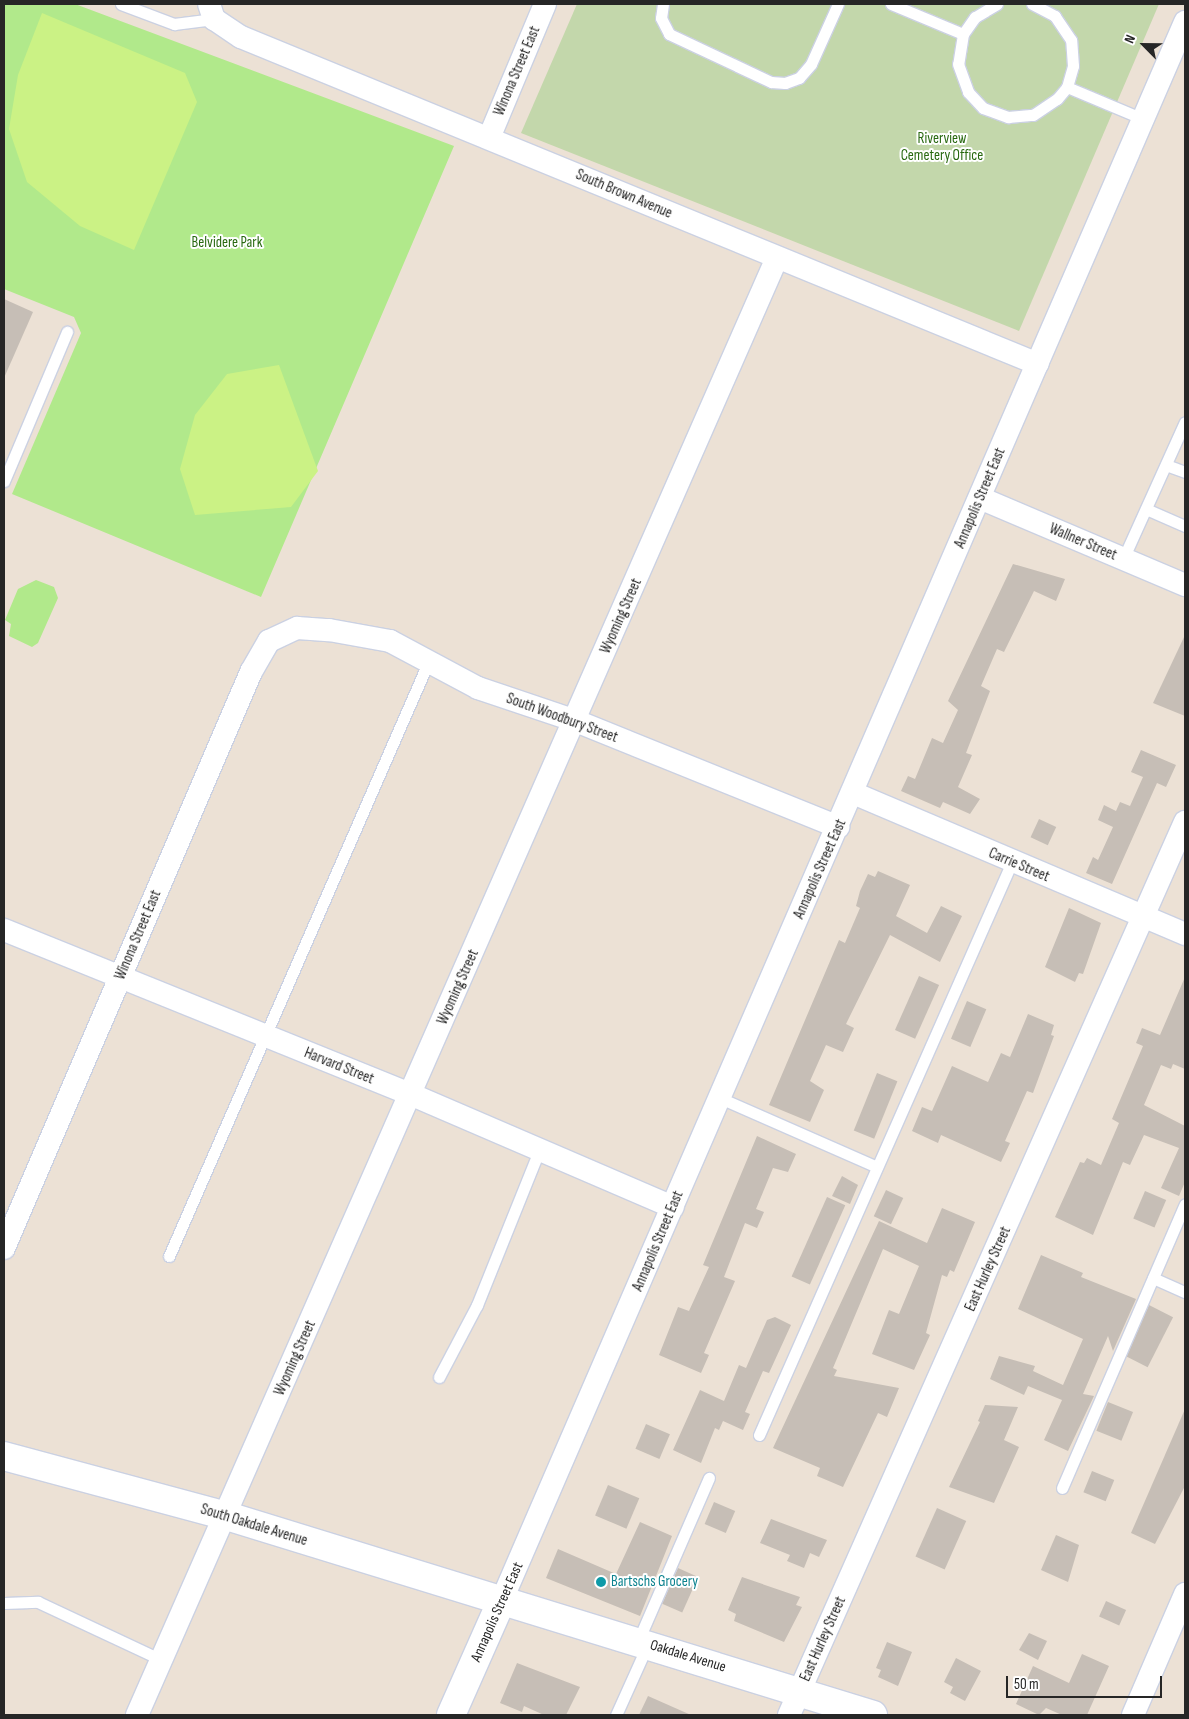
<!DOCTYPE html>
<html>
<head>
<meta charset="utf-8">
<style>
	body { margin:0 }
	#map { position:relative; width:1189px; height:1719px; overflow:hidden; background:#ece1d5; font-family:"Sofia Sans Condensed",sans-serif }
	div>[style] { position:absolute }
	[style*='--x'] { left:calc(var(--x)*1px); top:calc(var(--y)*1px); width:calc(var(--w)*1px); rotate:calc(var(--a)*1deg) }
	.green>* { inset:0; background:#b1e98b }
	.cemetery>* { inset:0; background:#c3d7ab }
	.pitch>* { inset:0; background:#cbf285 }
	.building>* { inset:0; background:#c6beb6; transform-origin:0 0 }
	.roads { filter:drop-shadow(1px 0 #cbd1e2) drop-shadow(-1px 0 #cbd1e2) drop-shadow(0 1px #cbd1e2) drop-shadow(0 -1px #cbd1e2) }
	.service>* { height:11px; margin:-5.5px; padding:0 5.5px; transform-origin:5.5px; border-radius:5.5px; background:#fff }
	.minor>* { height:22px; margin:-11px; padding:0 11px; transform-origin:11px; border-radius:11px; background:#fff }
	.tertiary>* { height:28px; margin:-14px; padding:0 14px; transform-origin:14px; border-radius:14px; background:#fff }
	.dots>* { width:14px; height:14px; translate:-50% -50%; box-sizing:border-box; border:2px solid #fff; border-radius:50% }
	span { translate:-50% -50%; white-space:nowrap; text-align:center; line-height:1.15; -webkit-text-stroke:4px #fff; paint-order:stroke }
	.street-label { font-size:15px; color:#262626 }
	.park-label { font-size:15px; color:#296911 }
	.culture-label { font-size:15px; color:#0d838f }
	.left { translate:0 -50%; text-align:left }
	.frame { position:absolute; inset:0; border:5px solid #262626; pointer-events:none }
	.north { position:absolute; left:1119px; top:20px; width:50px; height:50px; -webkit-text-stroke:4px #fff; paint-order:stroke; rotate:293deg; font-size:14px; font-weight:700; line-height:20px; text-align:center; color:#262626 }
	.north::after { content:''; display:block; margin:auto; width:18px; height:22px; background:#262626; clip-path:polygon(50% 0,100% 100%,50% 72%,0 100%) }
	.scale { position:absolute; left:1006px; top:1676px; width:156px; height:22px; box-sizing:border-box; border:2px solid #262626; border-top:0; padding-left:6px; font-size:15px; line-height:18px; white-space:nowrap; color:#262626; -webkit-text-stroke:4px #fff; paint-order:stroke }
</style>
</head>
<body>
<div id="map">
	<div class="green">
		<div style="clip-path:polygon(4px 4px,75px 4px,454px 146px,261px 597px,12px 494px,81px 333px,74px 317px,4px 289px)"></div>
		<div style="clip-path:polygon(36px 580px,54px 587px,58px 598px,38px 643px,32px 647px,9px 636px,11px 624px,5px 620px,18px 589px)"></div>
	</div>
	<div class="cemetery">
		<div style="clip-path:polygon(577px 4px,1159px 4px,1019px 331px,521px 133px)"></div>
	</div>
	<div class="pitch">
		<div style="clip-path:polygon(42px 13px,185px 73px,197px 102px,134px 250px,80px 226px,27px 182px,9px 129px,18px 75px)"></div>
		<div style="clip-path:polygon(279px 365px,318px 471px,291px 507px,195px 515px,180px 469px,195px 415px,227px 374px)"></div>
	</div>
	<div class="building">
		<div style="clip-path:polygon(4px 299px,33px 312px,4px 378px)"></div>
		<div style="clip-path:polygon(1013px 564px,1065px 579px,1056px 601px,1034px 591px,1004px 652px,997px 649px,981px 686px,990px 691px,966px 753px,972px 755px,958px 787px,980px 799px,970px 814px,943px 802px,940px 808px,901px 791px,908px 776px,915px 779px,932px 738px,943px 743px,958px 710px,948px 701px)"></div>
		<div style="clip-path:polygon(1185px 635px,1185px 716px,1153px 703px)"></div>
		<div style="clip-path:polygon(1141px 750px,1176px 765px,1166px 787px,1157px 783px,1112px 884px,1086px 873px,1093px 857px,1098px 860px,1113px 827px,1098px 820px,1104px 805px,1116px 811px,1120px 802px,1130px 806px,1143px 777px,1131px 772px)"></div>
		<div style="left:1039px;top:819px;width:19px;height:20px;rotate:25deg"></div>
		<div style="clip-path:polygon(878px 871px,910px 885px,896px 916px,927px 933px,941px 906px,962px 916px,940px 962px,890px 935px,846px 1024px,854px 1028px,843px 1052px,826px 1045px,810px 1081px,824px 1090px,810px 1122px,769px 1105px,839px 940px,845px 943px,860px 908px,856px 906px,860px 891px,868px 874px,875px 877px)"></div>
		<div style="clip-path:polygon(1069px 908px,1101px 923px,1083px 974px,1079px 973px,1075px 982px,1045px 967px)"></div>
		<div style="left:919px;top:976px;width:22px;height:59px;rotate:24deg"></div>
		<div style="clip-path:polygon(1185px 977px,1185px 1069px,1173px 1064px,1171px 1069px,1161px 1065px,1144px 1105px,1185px 1126px,1185px 1182px,1179px 1196px,1161px 1188px,1179px 1148px,1144px 1135px,1130px 1165px,1123px 1162px,1093px 1235px,1055px 1217px,1080px 1162px,1084px 1163px,1087px 1158px,1101px 1165px,1119px 1123px,1112px 1119px,1143px 1046px,1136px 1043px,1142px 1028px,1160px 1035px)"></div>
		<div style="left:967px;top:1001px;width:21px;height:41px;rotate:23deg"></div>
		<div style="clip-path:polygon(1028px 1014px,1054px 1025px,1051px 1035px,1054px 1036px,1033px 1093px,1027px 1091px,1005px 1141px,1010px 1143px,1001px 1162px,941px 1135px,938px 1143px,912px 1131px,922px 1107px,932px 1111px,952px 1066px,988px 1082px,1001px 1053px,1010px 1057px)"></div>
		<div style="left:877px;top:1073px;width:22px;height:62px;rotate:22deg"></div>
		<div style="clip-path:polygon(757px 1136px,796px 1154px,788px 1172px,773px 1168px,756px 1209px,764px 1212px,757px 1228px,745px 1223px,724px 1277px,735px 1281px,704px 1353px,709px 1355px,701px 1373px,659px 1355px,678px 1307px,689px 1311px,709px 1267px,703px 1265px)"></div>
		<div style="clip-path:polygon(842px 1176px,858px 1185px,850px 1204px,832px 1196px)"></div>
		<div style="left:886px;top:1190px;width:19px;height:29px;rotate:25deg"></div>
		<div style="left:1145px;top:1191px;width:23px;height:30px;rotate:23deg"></div>
		<div style="left:827px;top:1197px;width:20px;height:87px;rotate:24deg"></div>
		<div style="clip-path:polygon(942px 1208px,975px 1222px,954px 1272px,950px 1270px,947px 1277px,942px 1275px,926px 1333px,930px 1335px,914px 1370px,872px 1354px,889px 1310px,899px 1314px,919px 1266px,883px 1249px,833px 1368px,837px 1370px,834px 1376px,899px 1388px,887px 1417px,878px 1413px,843px 1487px,817px 1476px,820px 1468px,773px 1448px,879px 1221px,927px 1243px)"></div>
		<div style="clip-path:polygon(1041px 1255px,1083px 1273px,1081px 1277px,1136px 1299px,1113px 1351px,1108px 1336px,1083px 1394px,1094px 1396px,1068px 1451px,1044px 1440px,1062px 1400px,1028px 1386px,1024px 1395px,990px 1379px,999px 1356px,1035px 1366px,1033px 1371px,1063px 1385px,1083px 1339px,1018px 1309px)"></div>
		<div style="left:1149px;top:1305px;width:27px;height:56px;rotate:27deg"></div>
		<div style="clip-path:polygon(775px 1317px,791px 1325px,769px 1373px,763px 1371px,745px 1412px,750px 1414px,743px 1430px,723px 1421px,719px 1430px,715px 1428px,701px 1463px,673px 1450px,700px 1390px,724px 1401px,739px 1365px,746px 1368px,767px 1320px)"></div>
		<div style="left:1108px;top:1402px;width:27px;height:31px;rotate:22deg"></div>
		<div style="clip-path:polygon(985px 1405px,1018px 1407px,1004px 1440px,1019px 1447px,994px 1503px,949px 1487px,980px 1422px,978px 1421px)"></div>
		<div style="clip-path:polygon(1185px 1409px,1185px 1486px,1155px 1544px,1131px 1533px)"></div>
		<div style="left:646px;top:1424px;width:26px;height:27px;rotate:23deg"></div>
		<div style="left:1092px;top:1471px;width:24px;height:23px;rotate:22deg"></div>
		<div style="left:608px;top:1485px;width:34px;height:33px;rotate:23deg"></div>
		<div style="left:714px;top:1502px;width:23px;height:24px;rotate:23deg"></div>
		<div style="left:937px;top:1508px;width:32px;height:53px;rotate:24deg"></div>
		<div style="clip-path:polygon(771px 1519px,827px 1540px,819px 1557px,810px 1553px,804px 1568px,787px 1561px,790px 1555px,760px 1543px)"></div>
		<div style="clip-path:polygon(640px 1522px,672px 1536px,640px 1616px,546px 1578px,558px 1549px,616px 1574px)"></div>
		<div style="clip-path:polygon(1056px 1535px,1079px 1545px,1068px 1582px,1041px 1570px)"></div>
		<div style="left:678px;top:1568px;width:22px;height:39px;rotate:24deg"></div>
		<div style="clip-path:polygon(742px 1577px,800px 1597px,796px 1605px,802px 1607px,784px 1642px,734px 1621px,736px 1614px,728px 1610px)"></div>
		<div style="left:1106px;top:1601px;width:22px;height:17px;rotate:24deg"></div>
		<div style="clip-path:polygon(1029px 1633px,1047px 1641px,1038px 1660px,1019px 1650px)"></div>
		<div style="clip-path:polygon(887px 1642px,912px 1652px,898px 1686px,878px 1677px,881px 1670px,876px 1668px)"></div>
		<div style="clip-path:polygon(1082px 1654px,1109px 1666px,1087px 1715px,1062px 1715px,1046px 1708px,1039px 1715px,1016px 1704px,1033px 1666px,1069px 1683px)"></div>
		<div style="clip-path:polygon(956px 1658px,981px 1671px,965px 1701px,950px 1693px,953px 1687px,944px 1682px)"></div>
		<div style="clip-path:polygon(517px 1663px,580px 1687px,566px 1715px,544px 1715px,524px 1706px,522px 1712px,500px 1703px)"></div>
		<div style="clip-path:polygon(648px 1696px,691px 1715px,639px 1715px)"></div>
	</div>
	<div class="roads">
		<div class="service">
			<div style="--x:121;--y:4;--w:57;--a:20.7"></div>
			<div style="--x:174;--y:24;--w:40;--a:-7.1"></div>
			<div style="--x:663;--y:4;--w:14;--a:98"></div>
			<div style="--x:661;--y:18;--w:18;--a:63"></div>
			<div style="--x:669;--y:34;--w:113;--a:25.2"></div>
			<div style="--x:771;--y:82;--w:14;--a:4"></div>
			<div style="--x:785;--y:83;--w:15;--a:-20"></div>
			<div style="--x:799;--y:78;--w:18;--a:-49"></div>
			<div style="--x:811;--y:64;--w:66;--a:-65.8"></div>
			<div style="--x:891;--y:4;--w:78;--a:22.6"></div>
			<div style="--x:997;--y:4;--w:26;--a:149"></div>
			<div style="--x:975;--y:17;--w:21;--a:125"></div>
			<div style="--x:963;--y:34;--w:30;--a:99"></div>
			<div style="--x:958;--y:64;--w:30;--a:70"></div>
			<div style="--x:968;--y:92;--w:22;--a:47"></div>
			<div style="--x:983;--y:108;--w:27;--a:20"></div>
			<div style="--x:1008;--y:117;--w:25;--a:-5"></div>
			<div style="--x:1033;--y:115;--w:29;--a:-34"></div>
			<div style="--x:1057;--y:99;--w:16;--a:-50"></div>
			<div style="--x:1067;--y:87;--w:22;--a:-74"></div>
			<div style="--x:1073;--y:66;--w:26;--a:-94"></div>
			<div style="--x:1071;--y:40;--w:29;--a:-124"></div>
			<div style="--x:1055;--y:16;--w:26;--a:-152"></div>
			<div style="--x:1067;--y:87;--w:82;--a:22.8"></div>
			<div style="--x:1166;--y:465;--w:20;--a:20"></div>
			<div style="--x:4;--y:481;--w:162;--a:-67.1"></div>
			<div style="--x:1146;--y:509;--w:43;--a:23.6"></div>
			<div style="--x:1123;--y:559;--w:150;--a:-65.7"></div>
			<div style="--x:720;--y:1098;--w:171;--a:23.7"></div>
			<div style="--x:169;--y:1256;--w:647;--a:-66.41"></div>
			<div style="--x:1153;--y:1278;--w:35;--a:24"></div>
			<div style="--x:439;--y:1377;--w:81;--a:-62.2"></div>
			<div style="--x:477;--y:1305;--w:169;--a:-68.1"></div>
			<div style="--x:759;--y:1435;--w:626;--a:-66.18"></div>
			<div style="--x:1062;--y:1488;--w:309;--a:-66.6"></div>
			<div style="--x:4;--y:1603;--w:34;--a:-2"></div>
			<div style="--x:38;--y:1602;--w:137;--a:25.1"></div>
			<div style="--x:638;--y:1641;--w:178;--a:-66.5"></div>
			<div style="--x:616;--y:1715;--w:76;--a:-65.8"></div>
		</div>
		<div class="minor">
			<div style="--x:209;--y:4;--w:16;--a:72"></div>
			<div style="--x:214;--y:19;--w:32;--a:34"></div>
			<div style="--x:241;--y:37;--w:861;--a:22.31"></div>
			<div style="--x:489;--y:138;--w:145;--a:-67.3"></div>
			<div style="--x:980;--y:498;--w:223;--a:23"></div>
			<div style="--x:853;--y:793;--w:361;--a:23"></div>
			<div style="--x:4;--y:930;--w:438;--a:22"></div>
			<div style="--x:410;--y:1094;--w:286;--a:23.3"></div>
			<div style="--x:4;--y:1248;--w:627;--a:-66.79"></div>
			<div style="--x:251;--y:672;--w:36;--a:-60"></div>
			<div style="--x:269;--y:641;--w:31;--a:-25"></div>
			<div style="--x:297;--y:628;--w:32;--a:4"></div>
			<div style="--x:329;--y:630;--w:62;--a:10.2"></div>
			<div style="--x:390;--y:641;--w:100;--a:28.1"></div>
			<div style="--x:478;--y:688;--w:103;--a:18.6"></div>
			<div style="--x:576;--y:721;--w:283;--a:22"></div>
			<div style="--x:501;--y:1602;--w:1722;--a:-66.59"></div>
			<div style="--x:137;--y:1715;--w:1591;--a:-66.29"></div>
			<div style="--x:789;--y:1715;--w:977;--a:-66.09"></div>
			<div style="--x:1133;--y:1715;--w:132;--a:-66.7"></div>
		</div>
		<div class="tertiary">
			<div style="--x:4;--y:1456;--w:231;--a:15.1"></div>
			<div style="--x:227;--y:1516;--w:676;--a:17.12"></div>
			<div style="--x:451;--y:1715;--w:124;--a:-66.1"></div>
		</div>
	</div>
	<div class="dots">
		<div style="left:601px;top:1582px;background:#0f9aa8"></div>
	</div>
	<div class="street-label">
		<span style="left:517px;top:71px;rotate:-67deg">Winona Street East</span>
		<span style="left:624px;top:194px;rotate:23deg">South Brown Avenue</span>
		<span style="left:980px;top:498px;rotate:-67deg">Annapolis Street East</span>
		<span style="left:1083px;top:542px;rotate:23deg">Wallner Street</span>
		<span style="left:621px;top:616px;rotate:-66deg">Wyoming Street</span>
		<span style="left:562px;top:718px;rotate:20deg">South Woodbury Street</span>
		<span style="left:1019px;top:865px;rotate:23deg">Carrie Street</span>
		<span style="left:820px;top:869px;rotate:-66deg">Annapolis Street East</span>
		<span style="left:138px;top:935px;rotate:-67deg">Winona Street East</span>
		<span style="left:458px;top:987px;rotate:-66deg">Wyoming Street</span>
		<span style="left:339px;top:1066px;rotate:22deg">Harvard Street</span>
		<span style="left:658px;top:1241px;rotate:-67deg">Annapolis Street East</span>
		<span style="left:988px;top:1269px;rotate:-66deg">East Hurley Street</span>
		<span style="left:295px;top:1358px;rotate:-66deg">Wyoming Street</span>
		<span style="left:254px;top:1525px;rotate:17deg">South Oakdale Avenue</span>
		<span style="left:497px;top:1612px;rotate:-66deg">Annapolis Street East</span>
		<span style="left:823px;top:1639px;rotate:-66deg">East Hurley Street</span>
		<span style="left:688px;top:1656px;rotate:17deg">Oakdale Avenue</span>
	</div>
	<div class="park-label">
		<span style="left:942px;top:147px">Riverview<br>Cemetery Office</span>
		<span style="left:227px;top:243px">Belvidere Park</span>
	</div>
	<div class="culture-label">
		<span class="left" style="left:611px;top:1582px">Bartschs Grocery</span>
	</div>
	<div class="frame"></div>
	<div class="north">N</div>
	<div class="scale">50 m</div>
</div>
</body>
</html>
